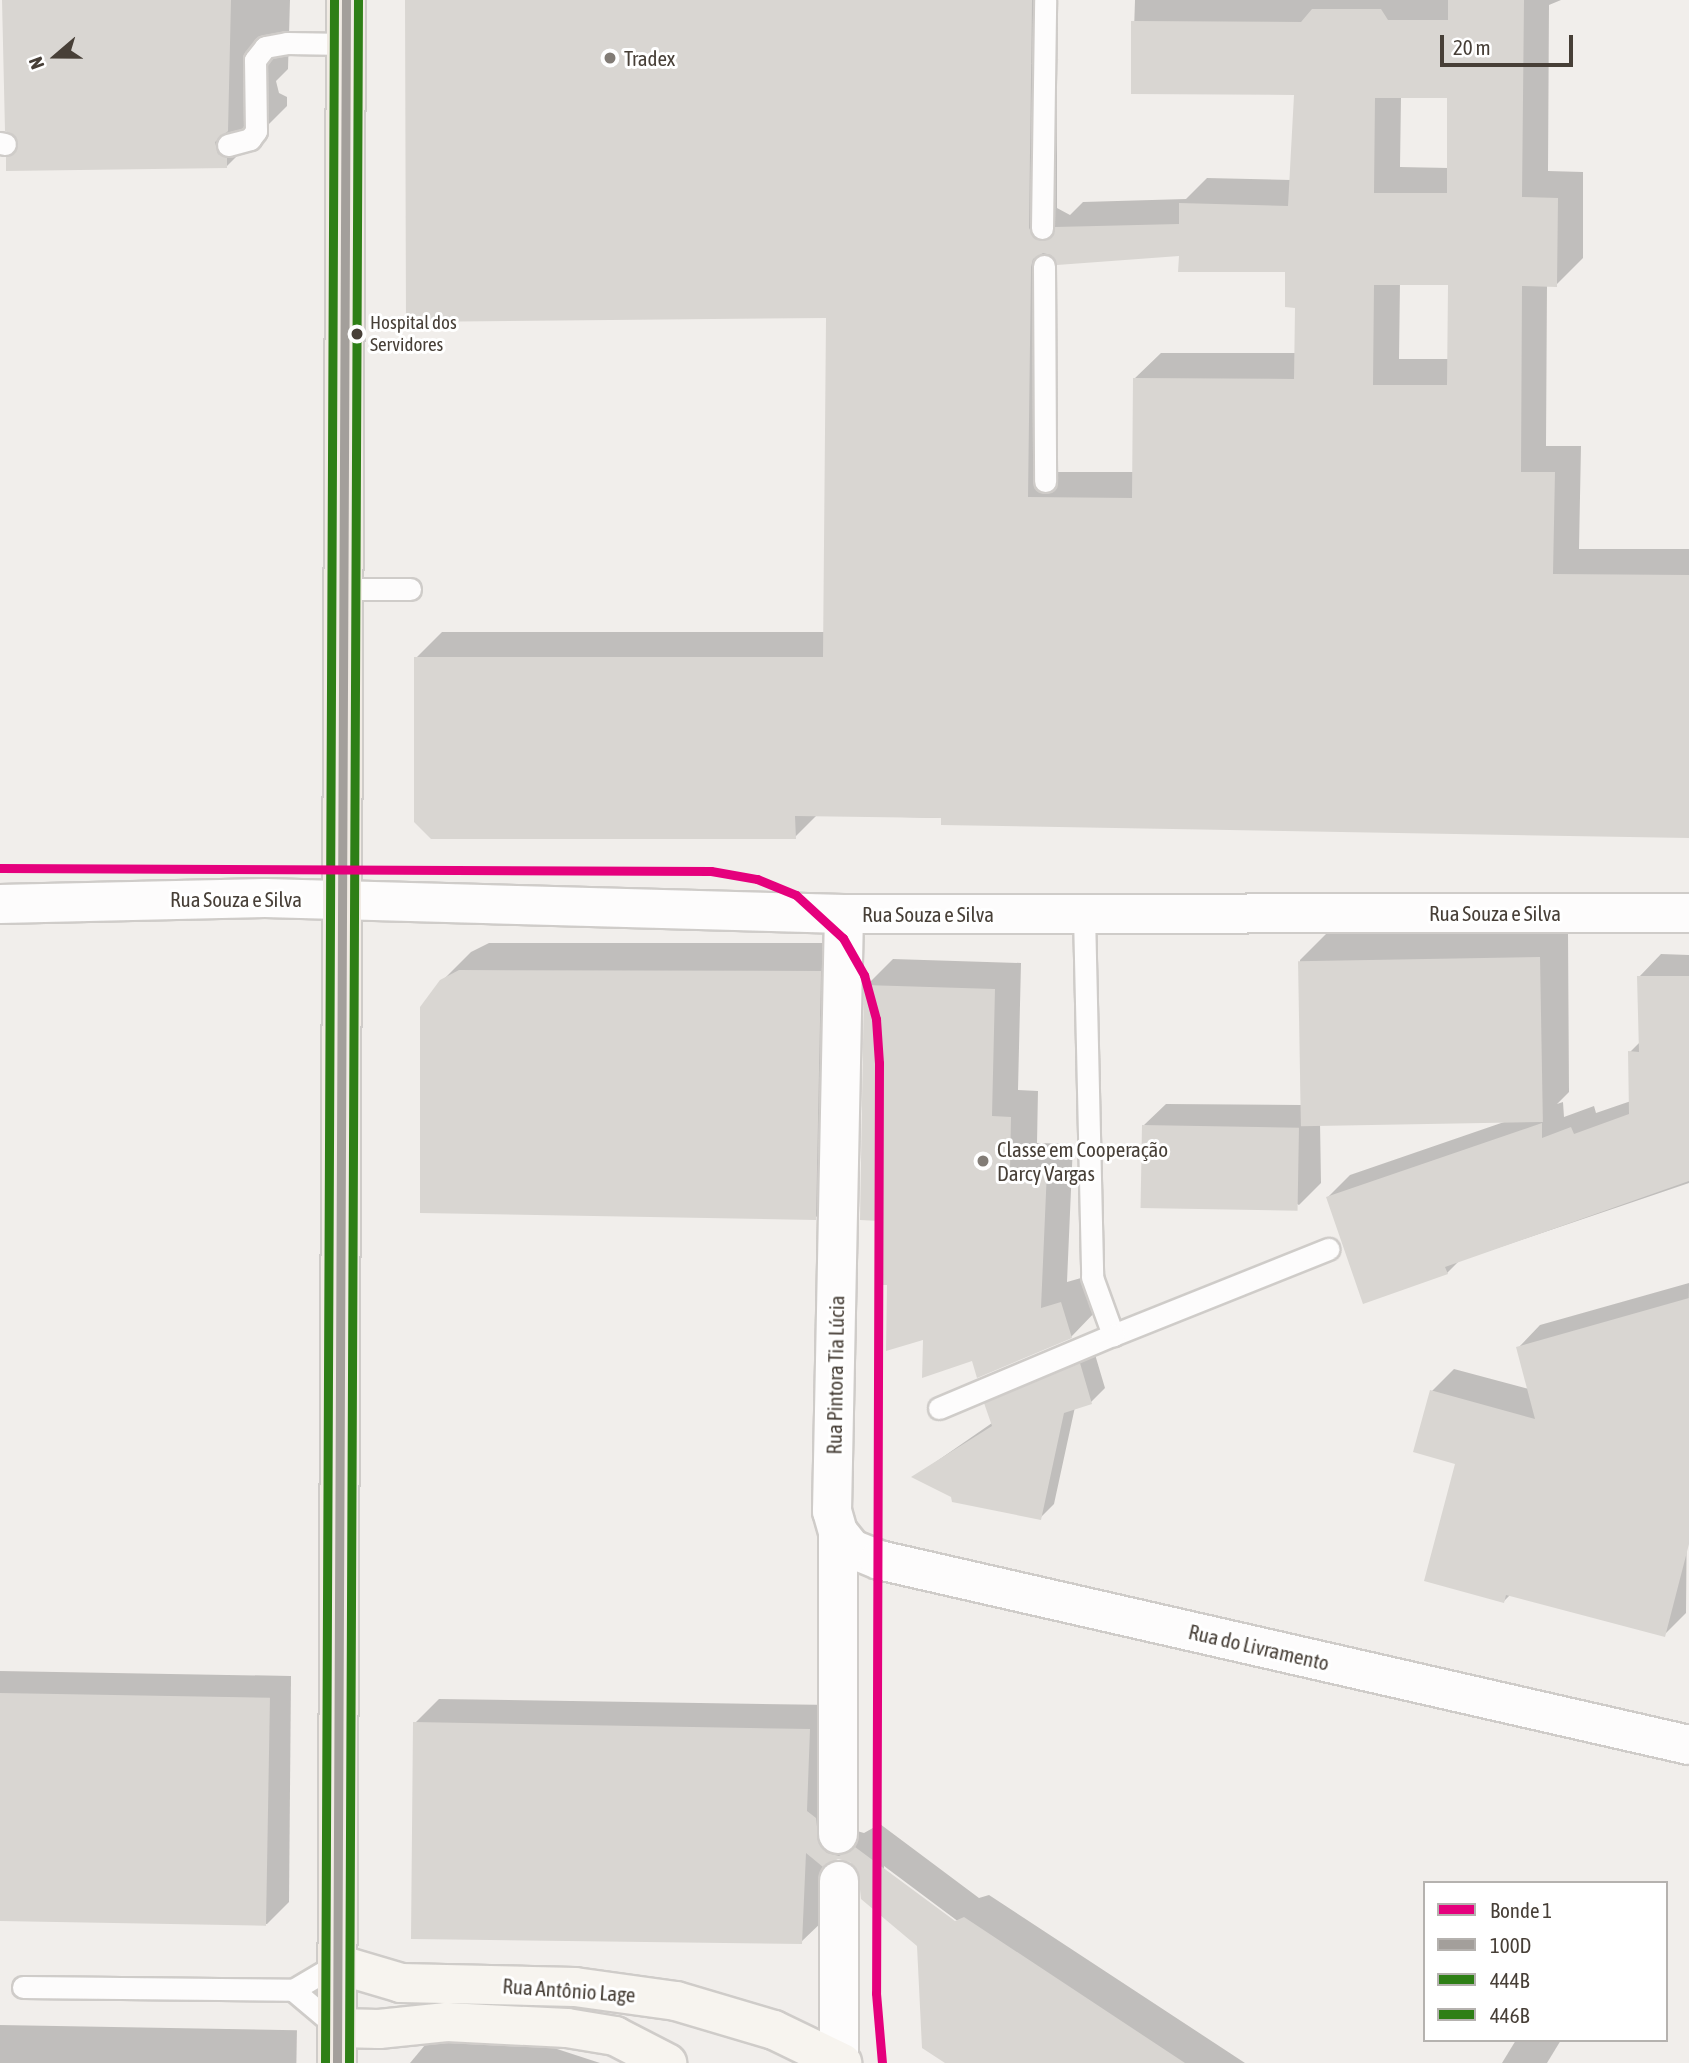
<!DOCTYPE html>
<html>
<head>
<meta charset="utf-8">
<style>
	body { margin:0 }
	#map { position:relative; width:1689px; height:2063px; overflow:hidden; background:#f1eeeb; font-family:"Asap Condensed",sans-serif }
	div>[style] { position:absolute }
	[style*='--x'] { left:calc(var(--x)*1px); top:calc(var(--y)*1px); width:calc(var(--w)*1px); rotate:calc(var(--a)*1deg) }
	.shadow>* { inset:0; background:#0003; transform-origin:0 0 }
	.building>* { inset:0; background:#d9d6d2; transform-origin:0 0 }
	.roads { filter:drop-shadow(2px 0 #cfccc9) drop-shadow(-2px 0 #cfccc9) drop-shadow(0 2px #cfccc9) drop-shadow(0 -2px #cfccc9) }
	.lane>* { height:21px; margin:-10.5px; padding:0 10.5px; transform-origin:10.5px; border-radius:10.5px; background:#fdfcfc }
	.street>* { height:38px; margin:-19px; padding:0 19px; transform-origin:19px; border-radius:19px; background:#fdfcfc }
	.secondary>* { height:38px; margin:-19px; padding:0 19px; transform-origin:19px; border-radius:19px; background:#f7f4ef }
	.primary>* { height:38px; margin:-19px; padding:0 19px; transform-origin:19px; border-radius:19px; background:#f1ebe4 }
	.bus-1>* { height:9px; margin:-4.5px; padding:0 4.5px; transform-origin:4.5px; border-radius:4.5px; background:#a39f9b }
	.bus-2>* { height:9px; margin:-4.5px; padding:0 4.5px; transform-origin:4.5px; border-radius:4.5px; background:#2e7f16 }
	.bus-3>* { height:9px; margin:-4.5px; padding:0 4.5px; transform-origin:4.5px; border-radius:4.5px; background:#2e7f16 }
	.tram-1>* { height:9px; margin:-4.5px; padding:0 4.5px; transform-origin:4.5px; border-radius:4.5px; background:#e5007d }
	.dots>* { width:19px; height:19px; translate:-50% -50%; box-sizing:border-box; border:4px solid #fff; border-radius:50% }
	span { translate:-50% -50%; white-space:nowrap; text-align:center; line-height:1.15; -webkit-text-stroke:6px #fff; paint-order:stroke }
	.bus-label { font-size:19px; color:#473f37 }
	.left { translate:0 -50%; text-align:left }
	.poi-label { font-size:21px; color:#473f37 }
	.street-label { font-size:21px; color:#473f37 }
	.legend { position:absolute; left:1423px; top:1881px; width:245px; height:161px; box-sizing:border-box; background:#fff; border:2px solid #b5b2af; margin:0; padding:9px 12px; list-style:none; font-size:21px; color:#473f37 }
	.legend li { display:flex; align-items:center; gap:14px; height:35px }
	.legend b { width:35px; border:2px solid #b5b2af }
	.north { position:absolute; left:21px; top:21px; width:70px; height:70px; -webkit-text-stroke:5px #fff; paint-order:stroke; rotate:250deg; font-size:19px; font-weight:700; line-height:28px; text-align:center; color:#473f37 }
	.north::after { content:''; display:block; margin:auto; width:24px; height:32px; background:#473f37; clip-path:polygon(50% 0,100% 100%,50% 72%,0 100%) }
	.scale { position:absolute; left:1440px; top:35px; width:133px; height:32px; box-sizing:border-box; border:4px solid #473f37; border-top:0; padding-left:9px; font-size:21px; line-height:24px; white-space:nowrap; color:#473f37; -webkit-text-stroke:5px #fff; paint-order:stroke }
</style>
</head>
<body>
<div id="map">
	<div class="shadow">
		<div style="clip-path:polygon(4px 0,290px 0,288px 69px,276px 81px,279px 93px,287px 97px,287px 106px,226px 167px,20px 145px)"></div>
		<div style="clip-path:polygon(evenodd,407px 0,1057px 0,1057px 208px,1070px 215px,1083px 202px,1186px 199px,1207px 178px,1291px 180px,1296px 93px,1132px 92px,1135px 0,1561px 0,1549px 5px,1548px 171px,1583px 172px,1583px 258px,1556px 285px,1547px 285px,1546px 446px,1581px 446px,1579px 549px,1689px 549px,1689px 836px,817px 815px,795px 837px,416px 658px,442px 632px,825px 632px,828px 316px,407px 0,1449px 96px,1449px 168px,1400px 167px,1401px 97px,1449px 96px,407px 0,1180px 254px,1286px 270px,1297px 306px,1296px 353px,1161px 353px,1134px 379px,1134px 472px,1054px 472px,1056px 263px,1180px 254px,407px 0,1400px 283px,1450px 284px,1449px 359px,1399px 359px,1400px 283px)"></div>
		<div style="clip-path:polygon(1568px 930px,1569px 1092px,1557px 1104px,1563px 1102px,1564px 1117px,1594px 1106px,1596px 1113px,1631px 1101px,1630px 1052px,1640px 1042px,1639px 977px,1661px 954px,1689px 955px,1689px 1183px,1459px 1261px,1447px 1273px,1328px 1197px,1350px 1175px,1507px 1121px,1320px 1122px,1321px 1183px,1299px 1205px,1144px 1125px,1166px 1104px,1301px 1105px,1300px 960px,1328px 932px)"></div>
		<div style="clip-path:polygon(489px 943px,848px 943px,844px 1190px,815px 1218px,442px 981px,471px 952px)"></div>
		<div style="clip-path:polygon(893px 959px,1021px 963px,1018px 1090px,1038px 1091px,1037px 1143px,1073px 1144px,1067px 1282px,1088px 1276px,1098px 1309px,1071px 1337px,973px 1359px,924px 1337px,889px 1284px,866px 986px)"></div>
		<div style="clip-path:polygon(1689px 1283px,1686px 1613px,1664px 1635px,1511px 1594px,1504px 1601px,1432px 1391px,1454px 1369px,1529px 1389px,1518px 1348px,1540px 1325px)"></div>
		<div style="clip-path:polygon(1094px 1351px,1105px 1388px,1091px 1402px,1075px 1407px,1054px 1504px,1040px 1518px,953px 1496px,914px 1477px,992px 1423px,986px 1404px,1001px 1390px)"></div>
		<div style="clip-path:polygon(0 1671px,291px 1676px,289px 1902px,267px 1924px,0 1920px)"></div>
		<div style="clip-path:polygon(evenodd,439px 1699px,833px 1705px,850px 1829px,864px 1833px,880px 1824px,979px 1898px,989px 1895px,1245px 2063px,948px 2063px,919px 1945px,850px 1860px,838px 1857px,827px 1863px,825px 1919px,801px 1942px,415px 1723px,439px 1699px,884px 1866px,963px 1925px,961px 1927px,884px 1870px,884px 1866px)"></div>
		<div style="left:0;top:2025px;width:297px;height:38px;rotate:1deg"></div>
		<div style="clip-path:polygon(508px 2033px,600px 2063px,410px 2063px,430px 2039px)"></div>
		<div style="clip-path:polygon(1516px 2040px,1561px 2040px,1547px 2063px,1502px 2063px)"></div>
	</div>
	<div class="building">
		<div style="clip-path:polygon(2px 0,231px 0,228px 131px,215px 142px,218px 154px,227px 158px,227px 168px,6px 171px,6px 157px,18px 146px,14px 135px,5px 131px)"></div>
		<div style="clip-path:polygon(evenodd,405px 0,1032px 0,1029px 228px,1035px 239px,1043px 241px,1053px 235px,1055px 227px,1179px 224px,1179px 203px,1288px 206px,1294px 95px,1131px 94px,1131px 21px,1301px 22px,1312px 9px,1381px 9px,1388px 20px,1448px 20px,1448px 0,1524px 0,1522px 197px,1558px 198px,1557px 287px,1522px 286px,1521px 472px,1555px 472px,1553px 574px,1689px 575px,1689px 838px,941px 825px,941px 818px,795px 816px,796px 839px,431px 839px,414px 822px,414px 657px,823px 657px,826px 318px,406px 322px,405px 0,1375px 98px,1447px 98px,1447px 193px,1374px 193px,1375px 98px,405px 0,1043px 253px,1051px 255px,1057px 265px,1179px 256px,1178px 272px,1285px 272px,1285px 307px,1295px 308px,1294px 379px,1133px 378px,1132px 498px,1028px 497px,1031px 267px,1033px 259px,1043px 253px,405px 0,1374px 285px,1448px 285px,1447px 385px,1373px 385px,1374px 285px)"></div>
		<div style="left:1540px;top:957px;width:165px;height:242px;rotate:89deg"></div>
		<div style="clip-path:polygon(459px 970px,821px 971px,816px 1220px,420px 1213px,420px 1007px,440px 980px)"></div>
		<div style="clip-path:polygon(1637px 976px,1689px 976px,1689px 1181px,1445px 1267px,1448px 1274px,1363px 1304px,1326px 1197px,1542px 1123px,1542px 1138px,1571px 1127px,1574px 1134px,1629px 1114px,1628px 1051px,1639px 1052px)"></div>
		<div style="clip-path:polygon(864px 985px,995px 989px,992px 1116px,1011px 1117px,1010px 1170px,1047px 1170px,1041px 1308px,1061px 1302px,1072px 1338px,977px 1378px,972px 1361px,922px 1378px,923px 1340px,886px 1351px,887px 1285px,878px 1285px,880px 1221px,860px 1220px)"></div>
		<div style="left:1142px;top:1125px;width:157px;height:83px;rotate:1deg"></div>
		<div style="clip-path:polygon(1689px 1298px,1689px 1544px,1665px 1637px,1506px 1595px,1504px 1603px,1424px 1581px,1455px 1464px,1413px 1452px,1430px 1390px,1535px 1419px,1516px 1347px)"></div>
		<div style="clip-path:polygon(1080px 1363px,1092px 1404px,1064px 1413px,1041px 1520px,952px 1502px,951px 1497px,911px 1477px,992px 1426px,984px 1403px)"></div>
		<div style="left:0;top:1693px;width:270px;height:228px;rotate:1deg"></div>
		<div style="clip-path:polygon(413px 1722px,810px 1729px,807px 1811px,816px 1818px,819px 1844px,827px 1853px,839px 1856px,855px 1847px,955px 1921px,964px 1917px,1185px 2063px,945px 2063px,922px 2048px,917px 1946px,861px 1899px,858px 1871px,850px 1862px,838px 1859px,823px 1867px,806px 1853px,802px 1944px,411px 1939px)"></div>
	</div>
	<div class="roads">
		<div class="lane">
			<div style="--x:0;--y:143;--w:5;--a:11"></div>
			<div style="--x:228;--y:145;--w:23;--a:-15"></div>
			<div style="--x:250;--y:139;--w:10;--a:-53"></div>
			<div style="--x:256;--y:131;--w:71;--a:-90.8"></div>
			<div style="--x:255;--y:60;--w:16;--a:-52"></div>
			<div style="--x:265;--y:47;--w:22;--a:-10"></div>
			<div style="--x:287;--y:43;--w:59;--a:1"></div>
			<div style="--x:1042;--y:228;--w:228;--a:-89.2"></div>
			<div style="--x:1044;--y:266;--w:215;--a:89.7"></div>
			<div style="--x:343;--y:589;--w:67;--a:0"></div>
			<div style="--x:1084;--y:914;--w:363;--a:88.7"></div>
			<div style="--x:1092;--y:1277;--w:62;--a:70.1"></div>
			<div style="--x:1113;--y:1335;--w:232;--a:-21.8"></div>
			<div style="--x:939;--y:1408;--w:189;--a:-22.8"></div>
			<div style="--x:23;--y:1987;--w:270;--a:0.6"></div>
			<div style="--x:293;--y:1990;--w:51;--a:-30.6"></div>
			<div style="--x:293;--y:1990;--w:59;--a:40.2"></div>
		</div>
		<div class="street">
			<div style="--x:0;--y:904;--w:265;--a:-1.3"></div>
			<div style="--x:265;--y:898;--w:579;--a:1.58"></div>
			<div style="--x:844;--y:914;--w:845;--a:-0.07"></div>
			<div style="--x:838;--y:1532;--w:22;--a:51"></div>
			<div style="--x:852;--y:1549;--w:29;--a:22"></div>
			<div style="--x:879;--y:1560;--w:831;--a:12.87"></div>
			<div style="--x:838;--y:1834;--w:302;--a:-90"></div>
			<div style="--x:838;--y:1532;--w:22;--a:-106"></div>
			<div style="--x:832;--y:1511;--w:597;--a:-88.85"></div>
			<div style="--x:839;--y:1881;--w:181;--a:90"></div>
		</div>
		<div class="secondary">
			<div style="--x:337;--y:1964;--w:67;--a:16.5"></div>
			<div style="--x:401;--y:1983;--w:174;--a:1.3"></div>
			<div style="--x:575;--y:1987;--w:102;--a:7.9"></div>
			<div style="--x:676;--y:2001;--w:102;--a:16.5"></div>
			<div style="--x:774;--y:2030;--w:76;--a:25.9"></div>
			<div style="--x:338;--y:2028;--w:41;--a:1.4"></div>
			<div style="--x:379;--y:2029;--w:68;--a:-5.9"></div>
			<div style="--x:447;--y:2022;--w:120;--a:2.9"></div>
			<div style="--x:567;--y:2028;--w:49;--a:9.5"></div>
			<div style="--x:615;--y:2036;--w:59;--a:27.4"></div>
		</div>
		<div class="primary">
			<div style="--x:337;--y:2063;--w:2063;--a:-89.75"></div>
		</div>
	</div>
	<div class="bus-1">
		<div style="--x:337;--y:2063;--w:2063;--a:-89.75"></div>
	</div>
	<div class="bus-2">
		<div style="--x:349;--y:2063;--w:2063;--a:-89.75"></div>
	</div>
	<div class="bus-3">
		<div style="--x:325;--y:2063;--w:2063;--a:-89.75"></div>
	</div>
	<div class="tram-1">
		<div style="--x:0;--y:868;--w:711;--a:0.24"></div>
		<div style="--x:711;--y:871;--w:47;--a:9.9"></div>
		<div style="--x:757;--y:879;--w:42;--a:22.3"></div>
		<div style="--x:796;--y:895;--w:64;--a:42.5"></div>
		<div style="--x:843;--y:938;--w:43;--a:60.4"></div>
		<div style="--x:864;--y:975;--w:46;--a:74.7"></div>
		<div style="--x:876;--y:1019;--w:44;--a:86.1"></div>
		<div style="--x:879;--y:1063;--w:930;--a:90.18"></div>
		<div style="--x:876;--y:1993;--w:70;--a:85.1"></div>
	</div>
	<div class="dots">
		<div style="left:610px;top:58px;background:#827c76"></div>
		<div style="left:357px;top:334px;background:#473f37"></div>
		<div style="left:983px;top:1161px;background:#827c76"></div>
	</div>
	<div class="bus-label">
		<span class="left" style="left:370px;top:334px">Hospital dos<br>Servidores</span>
	</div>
	<div class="poi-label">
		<span class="left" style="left:624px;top:58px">Tradex</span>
		<span class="left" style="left:997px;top:1161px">Classe em Cooperação<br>Darcy Vargas</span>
	</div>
	<div class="street-label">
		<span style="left:236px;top:899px">Rua Souza e Silva</span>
		<span style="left:1495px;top:913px">Rua Souza e Silva</span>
		<span style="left:928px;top:914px">Rua Souza e Silva</span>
		<span style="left:835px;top:1375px;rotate:-89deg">Rua Pintora Tia Lúcia</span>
		<span style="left:1259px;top:1647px;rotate:13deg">Rua do Livramento</span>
		<span style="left:569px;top:1990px;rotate:4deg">Rua Antônio Lage</span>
	</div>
	<ul class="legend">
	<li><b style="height:9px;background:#e5007d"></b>Bonde 1</li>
	<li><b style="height:9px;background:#a39f9b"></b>100D</li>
	<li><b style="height:9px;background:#2e7f16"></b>444B</li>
	<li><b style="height:9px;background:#2e7f16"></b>446B</li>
	</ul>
	<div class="north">N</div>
	<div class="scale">20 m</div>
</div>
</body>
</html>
